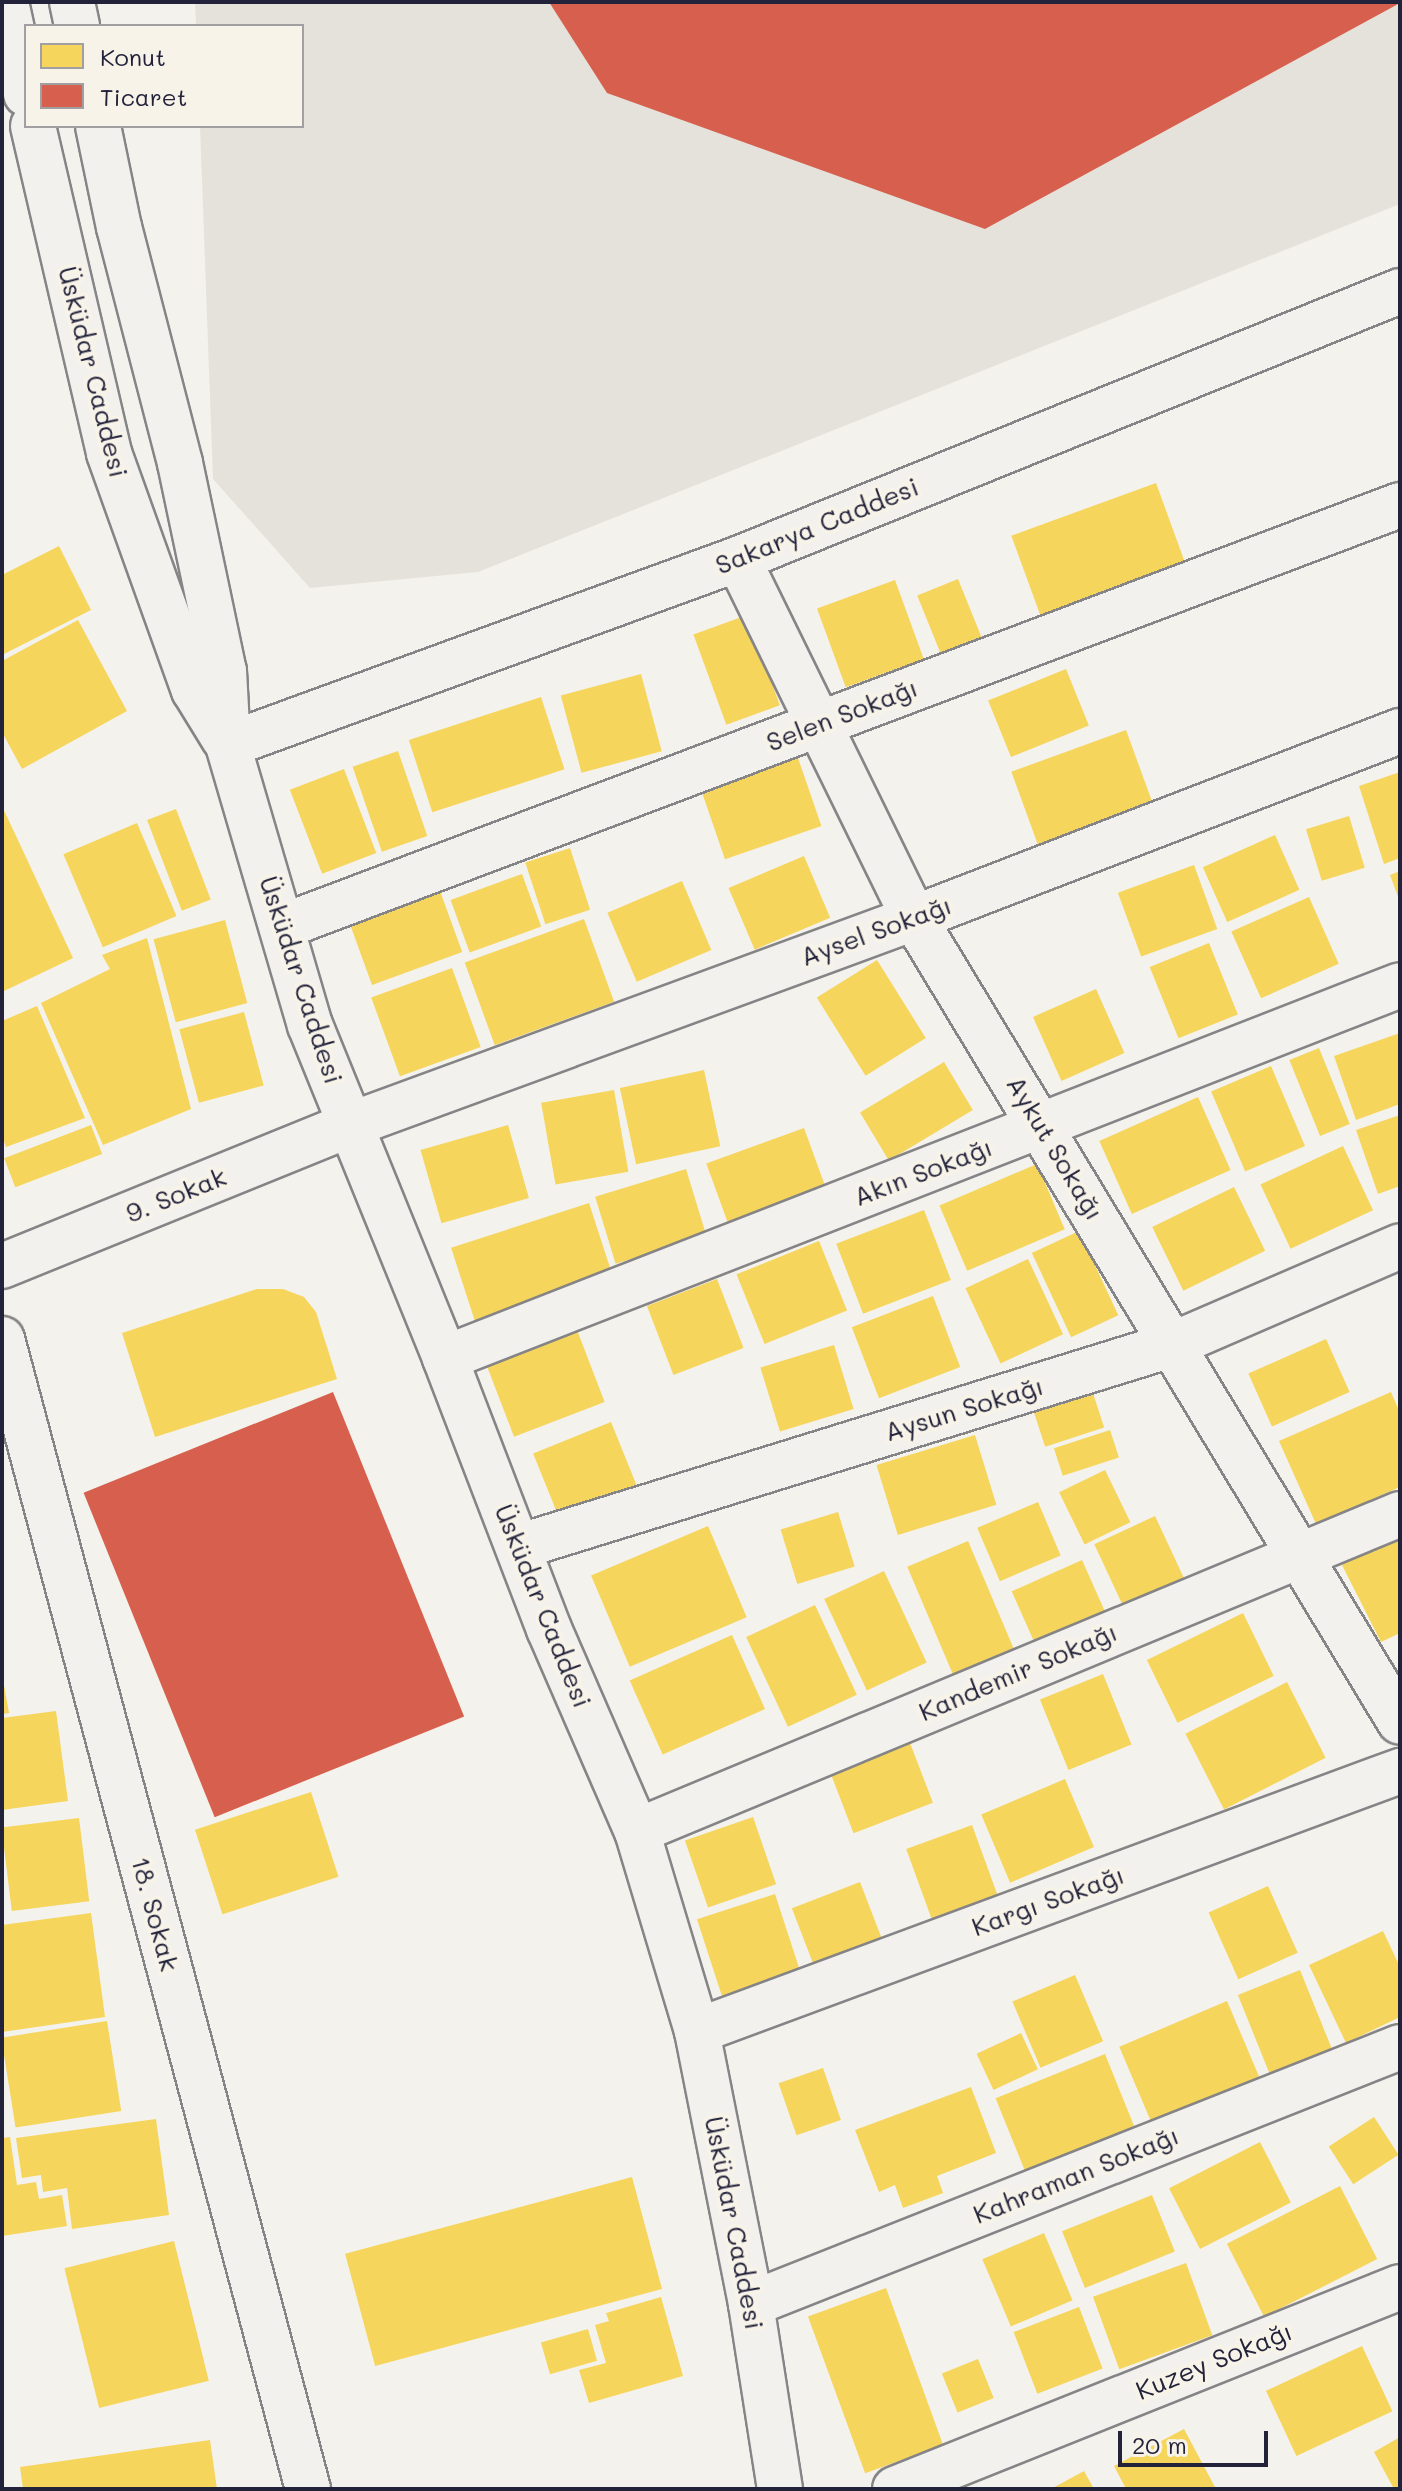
<!DOCTYPE html>
<html>
<head>
<meta charset="utf-8">
<style>
	body { margin:0 }
	#map { position:relative; width:1402px; height:2491px; overflow:hidden; background:#f4f2ec; font-family:Mali,sans-serif }
	div>[style] { position:absolute }
	[style*='--x'] { left:calc(var(--x)*1px); top:calc(var(--y)*1px); width:calc(var(--w)*1px); rotate:calc(var(--a)*1deg) }
	.built>* { inset:0; background:#e5e2dc }
	.homes>* { inset:0; background:#f6d55c; transform-origin:0 0 }
	.shops>* { inset:0; background:#d6604d; transform-origin:0 0 }
	.roads { filter:drop-shadow(2px 0 #858486) drop-shadow(-2px 0 #858486) drop-shadow(0 2px #858486) drop-shadow(0 -2px #858486) }
	.street>* { height:44px; margin:-22px; padding:0 22px; transform-origin:22px; border-radius:22px; background:#f2f1ed }
	.secondary>* { height:44px; margin:-22px; padding:0 22px; transform-origin:22px; border-radius:22px; background:#f2f1ed }
	span { translate:-50% -50%; white-space:nowrap; text-align:center; line-height:1.15; -webkit-text-stroke:8px #f7f3e8; paint-order:stroke }
	.street-label { font-size:26px; color:#22223b }
	.frame { position:absolute; inset:0; border:4px solid #22223b; pointer-events:none }
	.legend { position:absolute; left:24px; top:24px; width:280px; height:104px; box-sizing:border-box; background:#f7f3e8; border:2px solid #a29fa3; margin:0; padding:10px 14px; list-style:none; font-size:24px; color:#22223b }
	.legend li { display:flex; align-items:center; gap:16px; height:40px }
	.legend b { width:40px; border:2px solid #a29fa3 }
	.scale { position:absolute; left:1118px; top:2431px; width:150px; height:36px; box-sizing:border-box; border:4px solid #22223b; border-top:0; padding-left:10px; font-size:24px; line-height:28px; white-space:nowrap; color:#22223b; -webkit-text-stroke:6px #f7f3e8; paint-order:stroke }
</style>
</head>
<body>
<div id="map">
	<div class="built">
		<div style="clip-path:polygon(195px 2px,1400px 2px,1400px 204px,478px 572px,310px 588px,213px 479px,200px 126px,302px 126px,302px 26px,196px 26px)"></div>
	</div>
	<div class="homes">
		<div style="left:1156px;top:483px;width:92px;height:154px;rotate:70deg"></div>
		<div style="clip-path:polygon(59px 546px,91px 610px,2px 655px,2px 575px)"></div>
		<div style="left:958px;top:579px;width:72px;height:44px;rotate:68deg"></div>
		<div style="left:895px;top:580px;width:84px;height:83px;rotate:70deg"></div>
		<div style="left:747px;top:615px;width:96px;height:57px;rotate:70deg"></div>
		<div style="clip-path:polygon(78px 620px,127px 711px,22px 769px,2px 732px,2px 661px)"></div>
		<div style="left:1066px;top:669px;width:61px;height:84px;rotate:68deg"></div>
		<div style="left:641px;top:674px;width:80px;height:83px;rotate:75deg"></div>
		<div style="left:541px;top:697px;width:76px;height:139px;rotate:72deg"></div>
		<div style="left:1126px;top:730px;width:82px;height:122px;rotate:70deg"></div>
		<div style="left:398px;top:751px;width:90px;height:48px;rotate:71deg"></div>
		<div style="left:798px;top:758px;width:72px;height:102px;rotate:71deg"></div>
		<div style="left:344px;top:769px;width:90px;height:58px;rotate:69deg"></div>
		<div style="clip-path:polygon(1400px 772px,1400px 858px,1384px 864px,1359px 786px)"></div>
		<div style="clip-path:polygon(2px 806px,73px 958px,2px 992px)"></div>
		<div style="left:176px;top:809px;width:97px;height:31px;rotate:69deg"></div>
		<div style="left:1349px;top:816px;width:54px;height:45px;rotate:73deg"></div>
		<div style="left:137px;top:823px;width:101px;height:80px;rotate:67deg"></div>
		<div style="left:1275px;top:835px;width:60px;height:79px;rotate:66deg"></div>
		<div style="left:570px;top:848px;width:65px;height:47px;rotate:72deg"></div>
		<div style="left:804px;top:856px;width:67px;height:82px;rotate:67deg"></div>
		<div style="left:1194px;top:865px;width:68px;height:81px;rotate:70deg"></div>
		<div style="clip-path:polygon(1400px 871px,1400px 902px,1390px 875px)"></div>
		<div style="left:522px;top:874px;width:56px;height:76px;rotate:70deg"></div>
		<div style="left:682px;top:881px;width:75px;height:81px;rotate:67deg"></div>
		<div style="left:440px;top:891px;width:65px;height:96px;rotate:70deg"></div>
		<div style="left:1309px;top:897px;width:73px;height:85px;rotate:66deg"></div>
		<div style="left:584px;top:919px;width:88px;height:127px;rotate:70deg"></div>
		<div style="left:225px;top:920px;width:86px;height:74px;rotate:75deg"></div>
		<div style="clip-path:polygon(147px 938px,191px 1109px,103px 1145px,41px 1003px,110px 969px,102px 955px)"></div>
		<div style="left:1209px;top:943px;width:77px;height:64px;rotate:68deg"></div>
		<div style="left:877px;top:960px;width:92px;height:71px;rotate:58deg"></div>
		<div style="left:452px;top:968px;width:84px;height:86px;rotate:70deg"></div>
		<div style="left:1096px;top:989px;width:70px;height:69px;rotate:66deg"></div>
		<div style="clip-path:polygon(37px 1006px,85px 1118px,6px 1147px,2px 1136px,2px 1021px)"></div>
		<div style="left:244px;top:1012px;width:76px;height:67px;rotate:75deg"></div>
		<div style="clip-path:polygon(1400px 1033px,1400px 1104px,1356px 1120px,1334px 1056px)"></div>
		<div style="left:1319px;top:1048px;width:82px;height:32px;rotate:68deg"></div>
		<div style="left:944px;top:1062px;width:56px;height:98px;rotate:59deg"></div>
		<div style="left:1271px;top:1066px;width:87px;height:65px;rotate:67deg"></div>
		<div style="left:704px;top:1070px;width:78px;height:86px;rotate:78deg"></div>
		<div style="left:614px;top:1090px;width:83px;height:74px;rotate:80deg"></div>
		<div style="left:1198px;top:1097px;width:80px;height:108px;rotate:66deg"></div>
		<div style="clip-path:polygon(1400px 1115px,1400px 1186px,1378px 1194px,1356px 1130px)"></div>
		<div style="left:91px;top:1125px;width:31px;height:93px;rotate:69deg"></div>
		<div style="left:508px;top:1125px;width:76px;height:91px;rotate:74deg"></div>
		<div style="left:804px;top:1128px;width:66px;height:104px;rotate:70deg"></div>
		<div style="left:1343px;top:1146px;width:71px;height:91px;rotate:65deg"></div>
		<div style="left:1037px;top:1164px;width:71px;height:106px;rotate:67deg"></div>
		<div style="left:686px;top:1169px;width:70px;height:95px;rotate:73deg"></div>
		<div style="left:1234px;top:1187px;width:71px;height:91px;rotate:64deg"></div>
		<div style="left:589px;top:1203px;width:79px;height:145px;rotate:72deg"></div>
		<div style="left:924px;top:1210px;width:75px;height:94px;rotate:69deg"></div>
		<div style="left:1079px;top:1231px;width:93px;height:52px;rotate:65deg"></div>
		<div style="left:819px;top:1241px;width:75px;height:89px;rotate:68deg"></div>
		<div style="left:1028px;top:1259px;width:83px;height:69px;rotate:65deg"></div>
		<div style="left:717px;top:1279px;width:74px;height:75px;rotate:69deg"></div>
		<div style="clip-path:polygon(257px 1289px,283px 1289px,304px 1297px,316px 1312px,337px 1379px,155px 1437px,122px 1333px)"></div>
		<div style="left:933px;top:1296px;width:76px;height:87px;rotate:69deg"></div>
		<div style="left:577px;top:1330px;width:77px;height:97px;rotate:69deg"></div>
		<div style="left:1326px;top:1339px;width:58px;height:85px;rotate:66deg"></div>
		<div style="left:834px;top:1345px;width:67px;height:77px;rotate:73deg"></div>
		<div style="left:1089px;top:1381px;width:49px;height:62px;rotate:72deg"></div>
		<div style="clip-path:polygon(1391px 1392px,1400px 1413px,1400px 1487px,1316px 1524px,1279px 1441px)"></div>
		<div style="left:611px;top:1422px;width:76px;height:84px;rotate:68deg"></div>
		<div style="left:1110px;top:1430px;width:29px;height:59px;rotate:72deg"></div>
		<div style="left:975px;top:1435px;width:73px;height:103px;rotate:73deg"></div>
		<div style="left:1105px;top:1470px;width:58px;height:51px;rotate:64deg"></div>
		<div style="left:1038px;top:1502px;width:58px;height:66px;rotate:67deg"></div>
		<div style="left:838px;top:1512px;width:57px;height:60px;rotate:73deg"></div>
		<div style="left:1155px;top:1516px;width:75px;height:67px;rotate:65deg"></div>
		<div style="left:708px;top:1526px;width:99px;height:127px;rotate:67deg"></div>
		<div style="clip-path:polygon(1400px 1530px,1400px 1633px,1381px 1642px,1340px 1561px)"></div>
		<div style="left:968px;top:1541px;width:125px;height:66px;rotate:67deg"></div>
		<div style="left:1082px;top:1560px;width:61px;height:77px;rotate:66deg"></div>
		<div style="left:884px;top:1571px;width:101px;height:66px;rotate:65deg"></div>
		<div style="left:815px;top:1605px;width:99px;height:76px;rotate:65deg"></div>
		<div style="left:1243px;top:1613px;width:70px;height:107px;rotate:64deg"></div>
		<div style="left:732px;top:1635px;width:81px;height:112px;rotate:66deg"></div>
		<div style="clip-path:polygon(2px 1674px,9px 1713px,2px 1714px)"></div>
		<div style="left:1103px;top:1674px;width:76px;height:68px;rotate:68deg"></div>
		<div style="left:1287px;top:1682px;width:85px;height:114px;rotate:63deg"></div>
		<div style="clip-path:polygon(56px 1711px,68px 1801px,2px 1810px,2px 1718px)"></div>
		<div style="left:910px;top:1743px;width:64px;height:85px;rotate:69deg"></div>
		<div style="left:1065px;top:1779px;width:74px;height:91px;rotate:67deg"></div>
		<div style="left:311px;top:1792px;width:89px;height:122px;rotate:72deg"></div>
		<div style="left:753px;top:1817px;width:71px;height:72px;rotate:71deg"></div>
		<div style="left:79px;top:1818px;width:84px;height:78px;rotate:83deg"></div>
		<div style="left:972px;top:1825px;width:83px;height:70px;rotate:70deg"></div>
		<div style="left:860px;top:1882px;width:66px;height:73px;rotate:69deg"></div>
		<div style="left:1268px;top:1886px;width:73px;height:65px;rotate:66deg"></div>
		<div style="left:775px;top:1894px;width:85px;height:82px;rotate:72deg"></div>
		<div style="clip-path:polygon(91px 1913px,105px 2017px,2px 2032px,2px 1925px)"></div>
		<div style="clip-path:polygon(1383px 1931px,1400px 1967px,1400px 2017px,1346px 2043px,1309px 1965px)"></div>
		<div style="left:1300px;top:1970px;width:85px;height:67px;rotate:68deg"></div>
		<div style="left:1075px;top:1975px;width:72px;height:68px;rotate:67deg"></div>
		<div style="left:1227px;top:2001px;width:86px;height:117px;rotate:67deg"></div>
		<div style="left:107px;top:2021px;width:91px;height:107px;rotate:81deg"></div>
		<div style="left:1021px;top:2033px;width:40px;height:49px;rotate:65deg"></div>
		<div style="left:1105px;top:2054px;width:84px;height:118px;rotate:68deg"></div>
		<div style="left:823px;top:2068px;width:55px;height:47px;rotate:71deg"></div>
		<div style="clip-path:polygon(971px 2087px,996px 2153px,937px 2176px,943px 2193px,903px 2208px,895px 2185px,879px 2192px,855px 2130px)"></div>
		<div style="left:1374px;top:2117px;width:45px;height:54px;rotate:57deg"></div>
		<div style="clip-path:polygon(156px 2119px,169px 2215px,72px 2229px,67px 2188px,43px 2192px,41px 2175px,22px 2178px,16px 2138px)"></div>
		<div style="clip-path:polygon(10px 2137px,17px 2185px,36px 2182px,39px 2199px,62px 2195px,67px 2226px,2px 2236px,2px 2138px)"></div>
		<div style="left:1260px;top:2142px;width:68px;height:102px;rotate:63deg"></div>
		<div style="left:632px;top:2177px;width:116px;height:297px;rotate:75deg"></div>
		<div style="left:1340px;top:2186px;width:82px;height:127px;rotate:63deg"></div>
		<div style="left:1152px;top:2195px;width:61px;height:97px;rotate:68deg"></div>
		<div style="left:1044px;top:2233px;width:73px;height:67px;rotate:67deg"></div>
		<div style="left:174px;top:2241px;width:144px;height:113px;rotate:76deg"></div>
		<div style="left:1186px;top:2263px;width:77px;height:99px;rotate:70deg"></div>
		<div style="left:886px;top:2288px;width:167px;height:83px;rotate:70deg"></div>
		<div style="clip-path:polygon(661px 2297px,683px 2376px,589px 2403px,579px 2370px,606px 2363px,595px 2325px,609px 2321px,606px 2313px)"></div>
		<div style="left:1079px;top:2307px;width:66px;height:70px;rotate:69deg"></div>
		<div style="left:588px;top:2329px;width:33px;height:49px;rotate:74deg"></div>
		<div style="left:1362px;top:2346px;width:72px;height:106px;rotate:65deg"></div>
		<div style="left:978px;top:2359px;width:42px;height:39px;rotate:68deg"></div>
		<div style="clip-path:polygon(1184px 2429px,1216px 2489px,1126px 2489px,1114px 2466px)"></div>
		<div style="clip-path:polygon(1400px 2437px,1400px 2489px,1394px 2489px,1374px 2452px)"></div>
		<div style="clip-path:polygon(210px 2440px,217px 2489px,23px 2489px,20px 2467px)"></div>
		<div style="clip-path:polygon(1084px 2471px,1094px 2489px,1051px 2489px)"></div>
	</div>
	<div class="shops">
		<div style="clip-path:polygon(549px 2px,1400px 2px,1400px 3px,985px 229px,607px 93px)"></div>
		<div style="left:333px;top:1392px;width:350px;height:269px;rotate:68deg"></div>
	</div>
	<div class="roads">
		<div class="street">
			<div style="--x:738;--y:559;--w:400;--a:63.9"></div>
			<div style="--x:914;--y:918;--w:939;--a:58.85"></div>
			<div style="--x:284;--y:926;--w:1193;--a:-20.67"></div>
			<div style="--x:2;--y:1266;--w:375;--a:-22.1"></div>
			<div style="--x:350;--y:1125;--w:601;--a:-20.15"></div>
			<div style="--x:914;--y:918;--w:521;--a:-21.05"></div>
			<div style="--x:2;--y:1339;--w:1190;--a:75.1"></div>
			<div style="--x:445;--y:1358;--w:1025;--a:-21.33"></div>
			<div style="--x:518;--y:1547;--w:687;--a:-17.19"></div>
			<div style="--x:1174;--y:1344;--w:246;--a:-23.4"></div>
			<div style="--x:637;--y:1831;--w:826;--a:-22.56"></div>
			<div style="--x:697;--y:2031;--w:750;--a:-20.3"></div>
			<div style="--x:751;--y:2304;--w:698;--a:-21.6"></div>
			<div style="--x:895;--y:2489;--w:544;--a:-21.8"></div>
		</div>
		<div class="secondary">
			<div style="--x:6;--y:2;--w:94;--a:77.7"></div>
			<div style="--x:72;--y:2;--w:25;--a:78"></div>
			<div style="--x:33;--y:126;--w:336;--a:76.9"></div>
			<div style="--x:109;--y:453;--w:252;--a:70.3"></div>
			<div style="--x:194;--y:690;--w:57;--a:58.5"></div>
			<div style="--x:98;--y:126;--w:103;--a:78.3"></div>
			<div style="--x:119;--y:227;--w:244;--a:75.5"></div>
			<div style="--x:180;--y:463;--w:213;--a:78.1"></div>
			<div style="--x:224;--y:671;--w:74;--a:86.9"></div>
			<div style="--x:228;--y:745;--w:292;--a:73.7"></div>
			<div style="--x:310;--y:1025;--w:359;--a:67.9"></div>
			<div style="--x:445;--y:1358;--w:290;--a:69"></div>
			<div style="--x:549;--y:1629;--w:220;--a:66.5"></div>
			<div style="--x:637;--y:1831;--w:209;--a:73.3"></div>
			<div style="--x:697;--y:2031;--w:278;--a:78.8"></div>
			<div style="--x:751;--y:2304;--w:187;--a:81.1"></div>
			<div style="--x:228;--y:745;--w:543;--a:-20.04"></div>
			<div style="--x:738;--y:559;--w:714;--a:-22.04"></div>
		</div>
	</div>
	<div class="street-label">
		<span style="left:93px;top:372px;rotate:76deg">Üsküdar Caddesi</span>
		<span style="left:817px;top:526px;rotate:-22deg">Sakarya Caddesi</span>
		<span style="left:842px;top:715px;rotate:-21deg">Selen Sokağı</span>
		<span style="left:876px;top:931px;rotate:-20deg">Aysel Sokağı</span>
		<span style="left:301px;top:980px;rotate:72deg">Üsküdar Caddesi</span>
		<span style="left:1055px;top:1148px;rotate:59deg">Aykut Sokağı</span>
		<span style="left:923px;top:1172px;rotate:-21deg">Akın Sokağı</span>
		<span style="left:176px;top:1195px;rotate:-22deg">9. Sokak</span>
		<span style="left:964px;top:1409px;rotate:-17deg">Aysun Sokağı</span>
		<span style="left:543px;top:1606px;rotate:68deg">Üsküdar Caddesi</span>
		<span style="left:1018px;top:1672px;rotate:-23deg">Kandemir Sokağı</span>
		<span style="left:1048px;top:1901px;rotate:-20deg">Kargı Sokağı</span>
		<span style="left:155px;top:1914px;rotate:75deg">18. Sokak</span>
		<span style="left:1076px;top:2175px;rotate:-22deg">Kahraman Sokağı</span>
		<span style="left:734px;top:2223px;rotate:79deg">Üsküdar Caddesi</span>
		<span style="left:1214px;top:2361px;rotate:-22deg">Kuzey Sokağı</span>
	</div>
	<div class="frame"></div>
	<ul class="legend">
	<li><b style="height:22px;background:#f6d55c"></b>Konut</li>
	<li><b style="height:22px;background:#d6604d"></b>Ticaret</li>
	</ul>
	<div class="scale">20 m</div>
</div>
</body>
</html>
